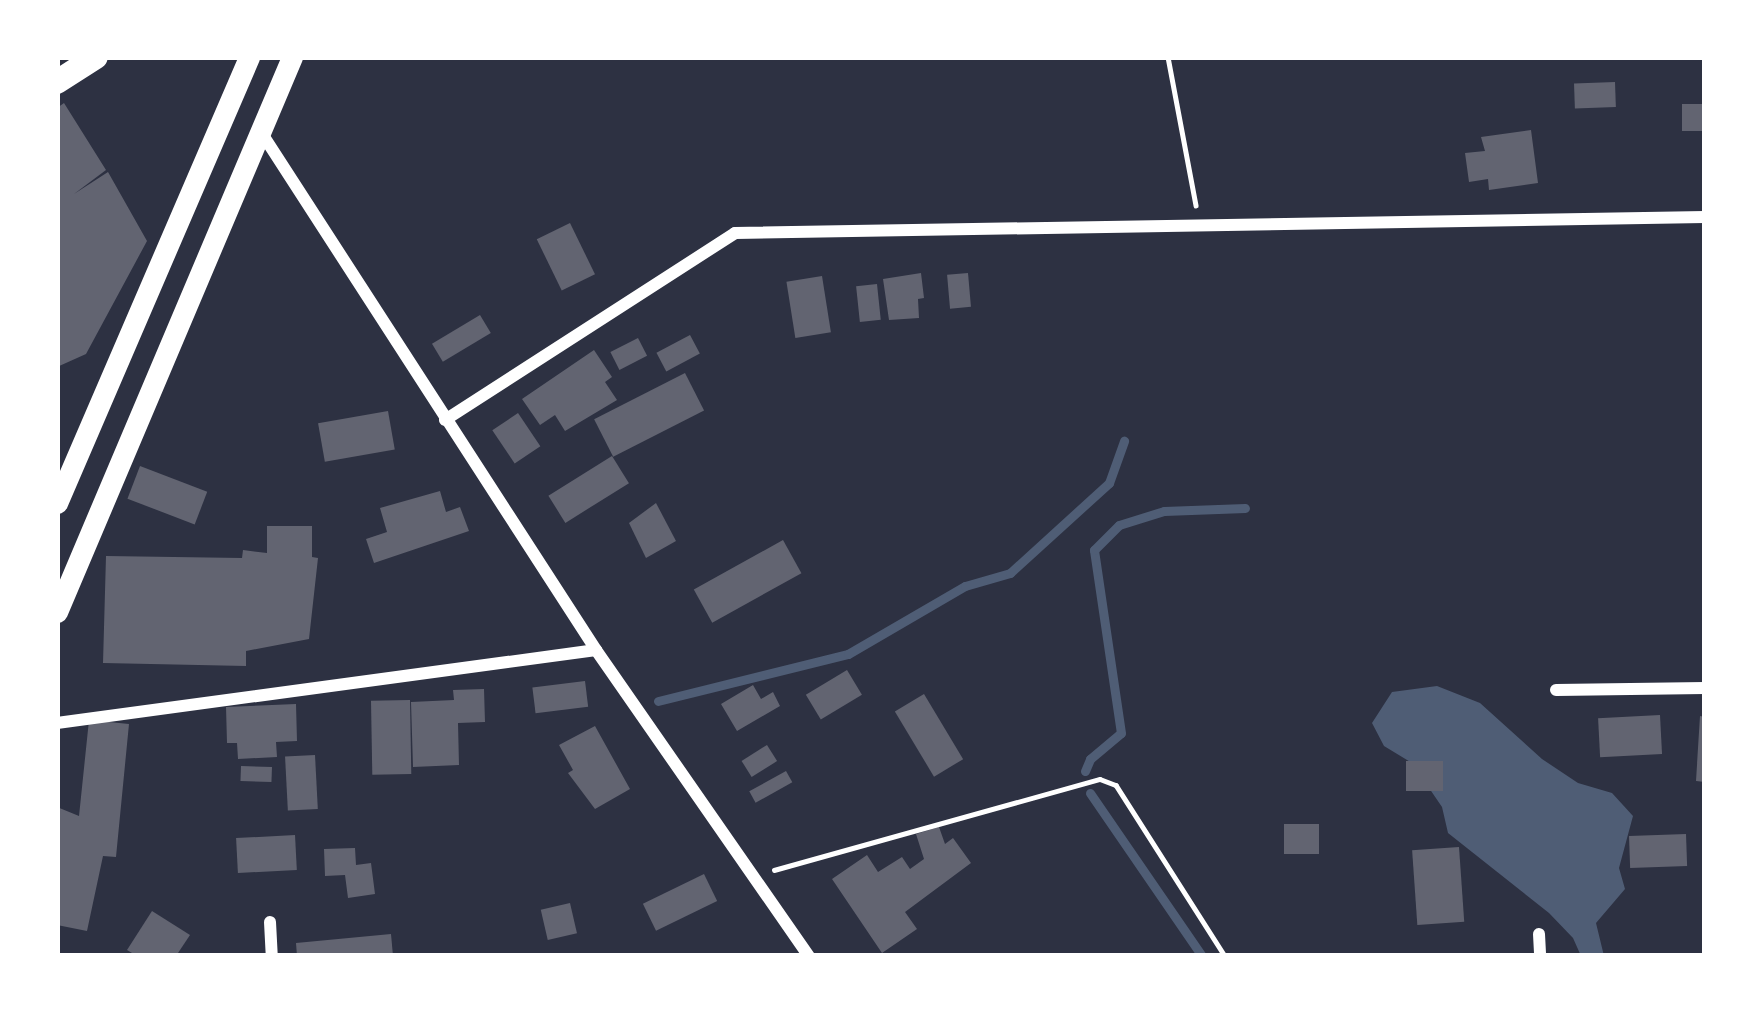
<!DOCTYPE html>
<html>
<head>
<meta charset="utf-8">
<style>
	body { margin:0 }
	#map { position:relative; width:1762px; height:1013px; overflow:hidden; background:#2d3142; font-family:Signika,sans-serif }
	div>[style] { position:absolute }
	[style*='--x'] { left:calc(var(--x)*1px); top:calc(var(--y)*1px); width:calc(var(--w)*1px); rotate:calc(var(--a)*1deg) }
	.water>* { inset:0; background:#4f5d75 }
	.stream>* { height:9px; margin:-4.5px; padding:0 4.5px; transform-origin:4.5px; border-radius:4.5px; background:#4f5d75 }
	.building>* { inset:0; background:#626471; transform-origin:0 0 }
	.path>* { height:4.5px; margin:-2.25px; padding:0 2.25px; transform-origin:2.25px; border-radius:2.25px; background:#fff }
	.minor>* { height:12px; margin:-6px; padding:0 6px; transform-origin:6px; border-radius:6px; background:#fff }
	.tertiary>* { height:21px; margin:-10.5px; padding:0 10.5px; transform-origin:10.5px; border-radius:10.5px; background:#fff }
	.secondary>* { height:24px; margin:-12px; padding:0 12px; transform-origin:12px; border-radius:12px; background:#fff }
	span { translate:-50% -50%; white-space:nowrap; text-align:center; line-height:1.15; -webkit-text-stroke:9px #fff; paint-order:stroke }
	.frame { position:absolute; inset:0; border:60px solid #fff; pointer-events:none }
</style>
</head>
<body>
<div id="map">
	<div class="water">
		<div style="clip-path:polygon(1437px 686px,1480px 703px,1542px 759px,1578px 783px,1612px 793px,1633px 816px,1619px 868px,1625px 889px,1596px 923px,1604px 956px,1581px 956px,1573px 938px,1549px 913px,1448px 833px,1442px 807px,1412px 763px,1384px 746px,1372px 723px,1392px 692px)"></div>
	</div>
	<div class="stream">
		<div style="--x:658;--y:701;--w:196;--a:-13.9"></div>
		<div style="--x:848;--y:654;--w:135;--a:-30.2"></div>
		<div style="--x:965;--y:586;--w:47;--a:-16.1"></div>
		<div style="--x:1010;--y:573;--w:134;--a:-42.3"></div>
		<div style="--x:1109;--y:483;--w:45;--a:-70.3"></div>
		<div style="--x:1085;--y:771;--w:13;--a:-67"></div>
		<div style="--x:1090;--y:759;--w:40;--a:-40"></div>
		<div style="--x:1121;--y:733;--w:185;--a:-98.4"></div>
		<div style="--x:1094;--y:550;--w:35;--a:-45"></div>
		<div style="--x:1119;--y:525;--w:47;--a:-17.3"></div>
		<div style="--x:1164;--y:511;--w:81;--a:-2.1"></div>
		<div style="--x:1090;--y:793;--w:198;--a:55.5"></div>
	</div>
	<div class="building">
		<div style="left:1615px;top:82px;width:25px;height:41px;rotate:88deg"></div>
		<div style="clip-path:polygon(64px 103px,106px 170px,74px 194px,108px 172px,147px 241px,86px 354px,57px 367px,57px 108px)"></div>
		<div style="left:1682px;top:104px;width:23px;height:27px"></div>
		<div style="clip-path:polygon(1531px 130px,1538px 183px,1489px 190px,1488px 179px,1469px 182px,1465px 153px,1485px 151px,1481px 137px)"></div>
		<div style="left:570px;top:223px;width:57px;height:37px;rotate:64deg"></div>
		<div style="clip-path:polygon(921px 273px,924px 298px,918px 299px,919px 318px,889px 320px,883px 279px)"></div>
		<div style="left:968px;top:273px;width:34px;height:21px;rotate:85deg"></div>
		<div style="left:822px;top:276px;width:57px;height:36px;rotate:81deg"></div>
		<div style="left:877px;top:284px;width:36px;height:21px;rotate:84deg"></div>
		<div style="left:480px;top:315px;width:21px;height:56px;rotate:59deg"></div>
		<div style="left:690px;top:335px;width:21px;height:38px;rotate:62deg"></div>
		<div style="left:638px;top:338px;width:20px;height:31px;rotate:63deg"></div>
		<div style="clip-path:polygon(594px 350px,612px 377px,605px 382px,617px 400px,565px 431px,555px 415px,540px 425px,522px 399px)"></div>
		<div style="left:685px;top:373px;width:42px;height:102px;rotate:63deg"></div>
		<div style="left:388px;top:411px;width:39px;height:71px;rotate:80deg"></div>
		<div style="left:518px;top:413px;width:40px;height:31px;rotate:56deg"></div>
		<div style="left:612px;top:456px;width:32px;height:75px;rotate:58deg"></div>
		<div style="left:140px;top:466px;width:72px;height:35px;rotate:21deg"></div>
		<div style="clip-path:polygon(440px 491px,446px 512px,460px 507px,469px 531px,374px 563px,366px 539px,387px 532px,380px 508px)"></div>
		<div style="clip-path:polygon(656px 503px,676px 541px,646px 558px,629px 523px)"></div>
		<div style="clip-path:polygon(267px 526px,312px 526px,312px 557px,318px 558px,309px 639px,246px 651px,246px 666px,103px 663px,106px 556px,242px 558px,243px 550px,267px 553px)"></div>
		<div style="left:783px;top:540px;width:38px;height:102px;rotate:61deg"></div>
		<div style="left:847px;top:670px;width:29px;height:48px;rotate:59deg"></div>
		<div style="left:585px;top:681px;width:26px;height:53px;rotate:83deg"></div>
		<div style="clip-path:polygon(753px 685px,761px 699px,773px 692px,780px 706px,737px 731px,721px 704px)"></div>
		<div style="clip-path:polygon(484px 689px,485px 722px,458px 723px,459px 765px,413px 767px,411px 702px,454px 700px,453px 690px)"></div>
		<div style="left:924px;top:694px;width:76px;height:34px;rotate:59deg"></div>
		<div style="left:410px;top:700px;width:74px;height:39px;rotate:89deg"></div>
		<div style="clip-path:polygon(296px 704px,297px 741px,276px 742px,277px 757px,238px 759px,237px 743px,227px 743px,226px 707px)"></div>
		<div style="left:1660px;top:715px;width:39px;height:62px;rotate:87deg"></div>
		<div style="clip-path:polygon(1700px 716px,1705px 717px,1705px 782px,1696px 781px)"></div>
		<div style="clip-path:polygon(89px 720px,129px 724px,116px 857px,103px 856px,87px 931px,57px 925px,57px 807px,79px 816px)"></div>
		<div style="clip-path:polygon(595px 726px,630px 789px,595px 809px,568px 773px,573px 770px,559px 745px)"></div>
		<div style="left:767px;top:745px;width:19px;height:30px;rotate:58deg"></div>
		<div style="left:315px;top:755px;width:54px;height:30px;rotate:87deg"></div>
		<div style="left:1443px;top:761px;width:30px;height:37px;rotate:90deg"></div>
		<div style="left:241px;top:766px;width:31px;height:15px;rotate:2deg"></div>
		<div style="left:786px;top:771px;width:13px;height:42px;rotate:61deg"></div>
		<div style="left:1319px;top:824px;width:30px;height:35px;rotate:90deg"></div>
		<div style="clip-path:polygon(939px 827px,945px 844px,953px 838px,971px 863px,905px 912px,917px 929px,882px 953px,832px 879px,867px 855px,878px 872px,902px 857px,910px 869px,924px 859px,916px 834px)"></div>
		<div style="left:1686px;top:834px;width:32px;height:57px;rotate:88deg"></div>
		<div style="left:295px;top:835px;width:35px;height:59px;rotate:87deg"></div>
		<div style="left:1459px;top:847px;width:75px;height:47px;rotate:86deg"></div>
		<div style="clip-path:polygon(355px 848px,356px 865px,371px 863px,375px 894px,348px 898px,345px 875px,325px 876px,324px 849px)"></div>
		<div style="left:704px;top:874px;width:30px;height:68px;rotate:64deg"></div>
		<div style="left:570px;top:903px;width:31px;height:30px;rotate:77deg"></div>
		<div style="clip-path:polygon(152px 911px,190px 935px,176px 956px,137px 956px,127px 950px)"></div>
		<div style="clip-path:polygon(391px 934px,393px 956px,297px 956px,296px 943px)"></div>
	</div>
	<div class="path">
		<div style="--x:1168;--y:57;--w:151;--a:79.3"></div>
		<div style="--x:774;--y:870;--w:338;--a:-15.6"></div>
		<div style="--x:1100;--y:779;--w:17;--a:21"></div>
		<div style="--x:1116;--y:785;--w:203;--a:57.5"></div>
	</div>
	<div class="minor">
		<div style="--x:261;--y:132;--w:617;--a:57.11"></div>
		<div style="--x:596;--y:650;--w:373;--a:55.2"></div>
		<div style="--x:445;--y:420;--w:345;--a:-32.8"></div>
		<div style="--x:735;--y:233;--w:970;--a:-0.94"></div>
		<div style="--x:1556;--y:690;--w:149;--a:-0.8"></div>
		<div style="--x:57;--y:723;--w:544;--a:-7.71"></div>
		<div style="--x:270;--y:922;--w:34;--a:87"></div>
		<div style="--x:1539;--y:934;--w:22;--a:87"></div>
	</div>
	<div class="tertiary">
		<div style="--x:57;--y:503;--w:486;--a:-66.7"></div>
		<div style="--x:57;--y:612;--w:603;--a:-67.05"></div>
	</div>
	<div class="secondary">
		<div style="--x:57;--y:82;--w:46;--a:-32.7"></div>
	</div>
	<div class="frame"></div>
</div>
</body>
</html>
